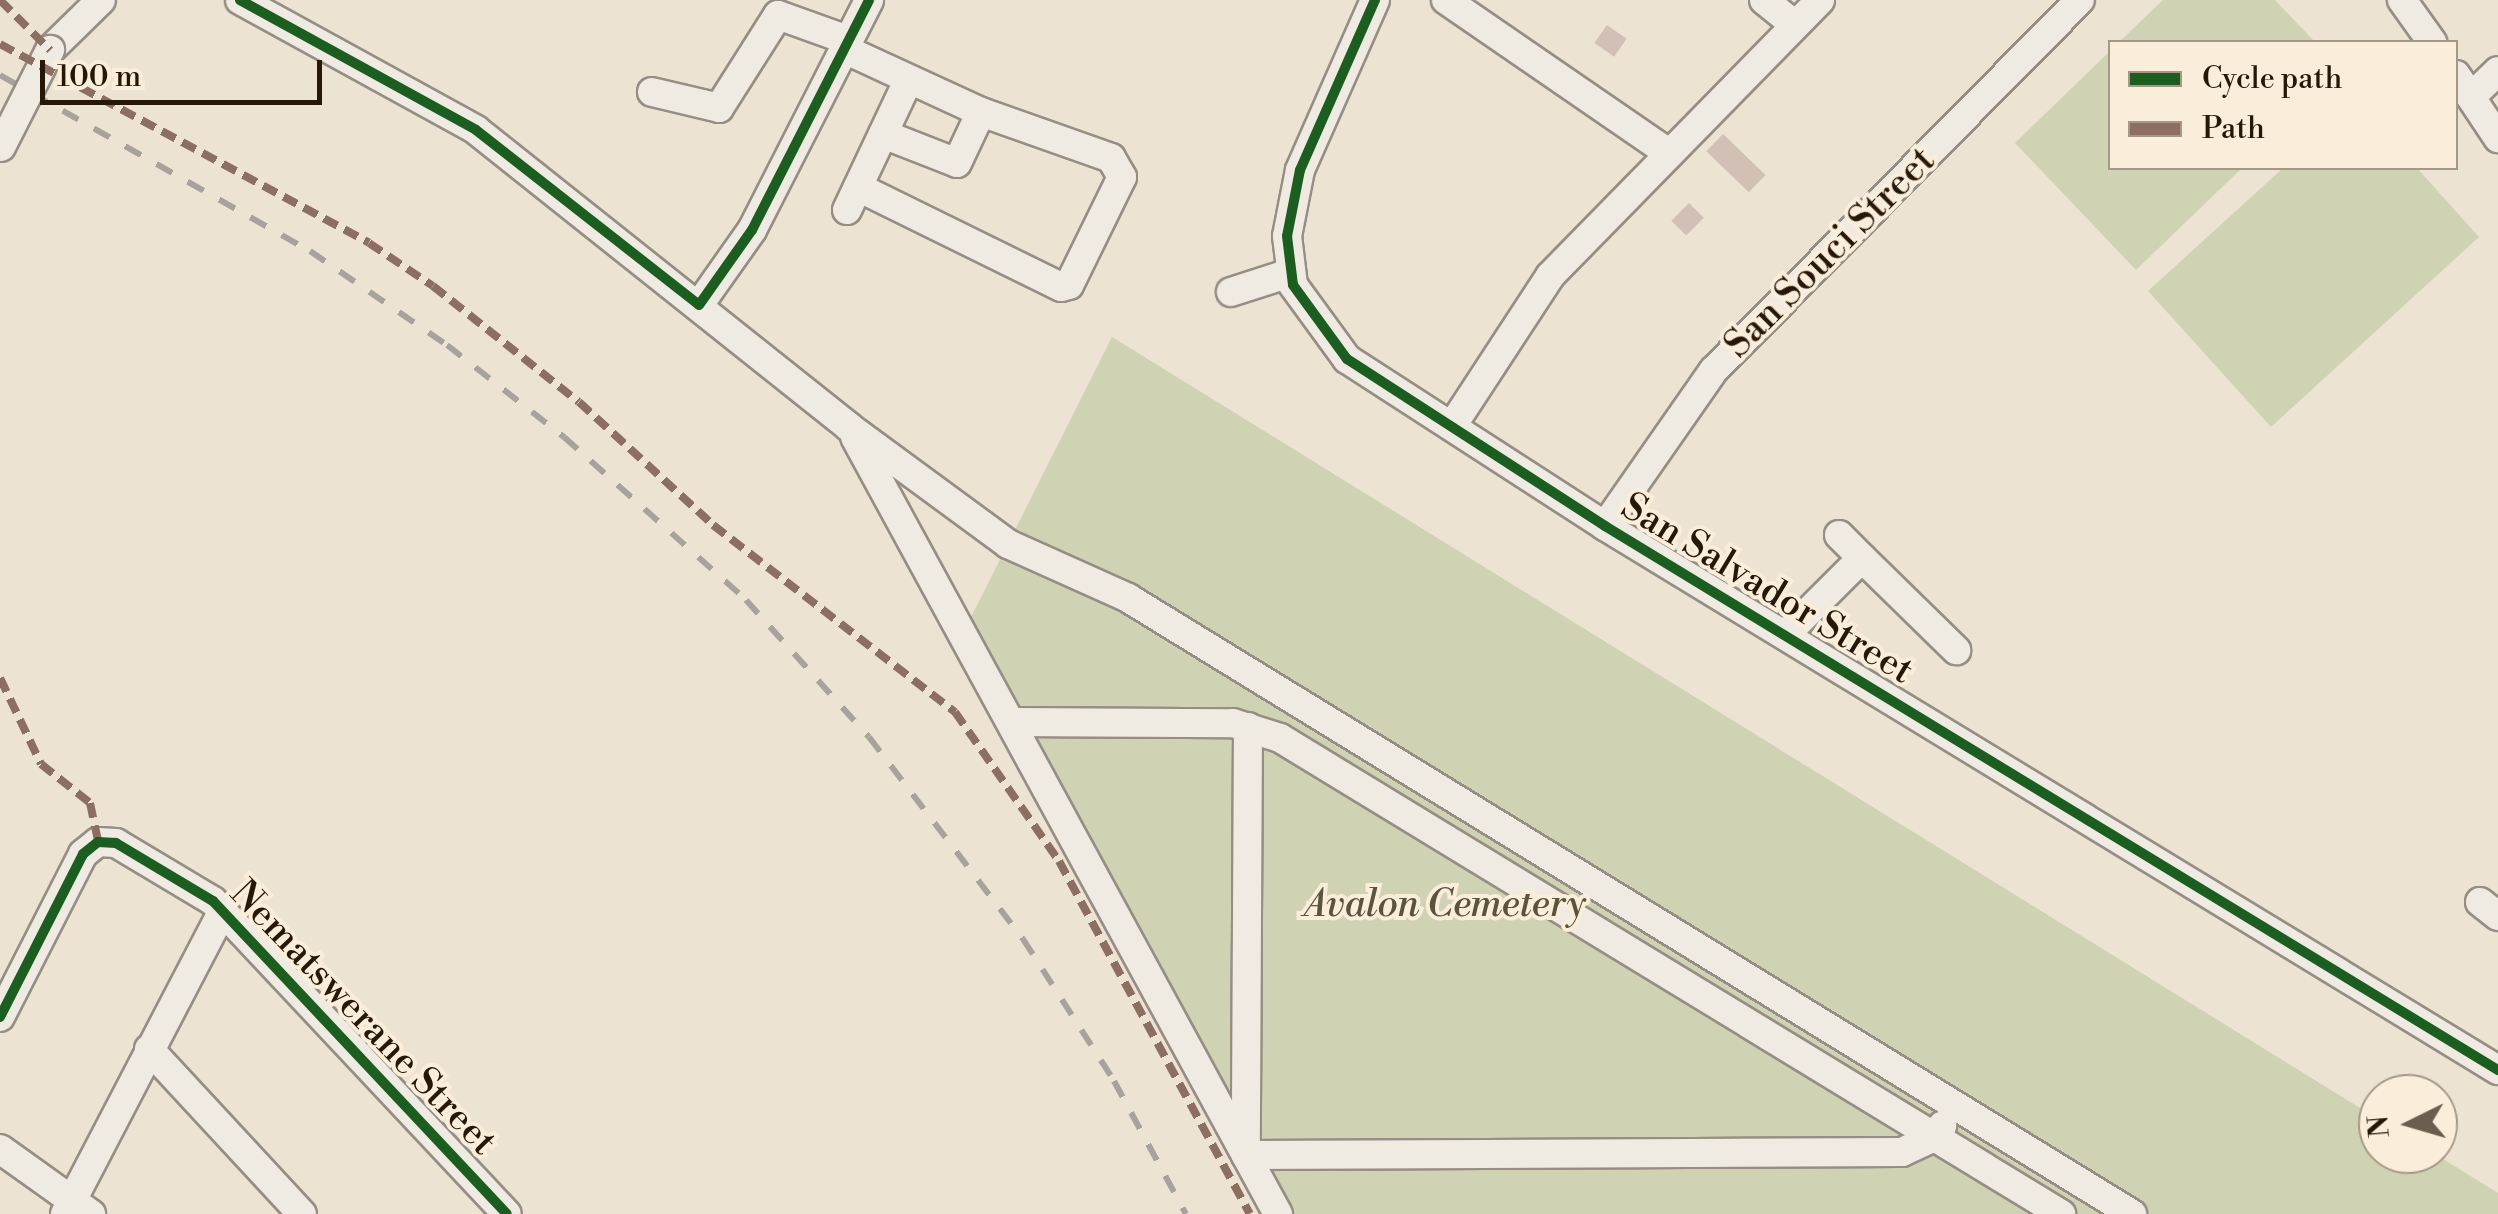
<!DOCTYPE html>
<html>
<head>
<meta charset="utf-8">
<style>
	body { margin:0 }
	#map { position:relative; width:2498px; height:1214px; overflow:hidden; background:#ede3d3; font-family:"Libre Bodoni",serif }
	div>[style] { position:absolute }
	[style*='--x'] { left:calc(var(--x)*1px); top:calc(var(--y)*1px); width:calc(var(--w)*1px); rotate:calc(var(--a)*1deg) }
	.green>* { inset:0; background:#cfd3b4 }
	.building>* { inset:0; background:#d2c0b6; transform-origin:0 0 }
	.roads { filter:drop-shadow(2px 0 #968e84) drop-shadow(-2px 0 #968e84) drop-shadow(0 2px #968e84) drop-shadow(0 -2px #968e84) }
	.minor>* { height:28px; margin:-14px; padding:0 14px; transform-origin:14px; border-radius:14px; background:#f0ebe2 }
	.rail>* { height:6px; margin-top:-3px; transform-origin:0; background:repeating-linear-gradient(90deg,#a7a29b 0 18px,transparent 0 36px) }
	.bridges { filter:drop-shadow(2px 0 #968e84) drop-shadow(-2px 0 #968e84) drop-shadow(0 2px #968e84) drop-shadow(0 -2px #968e84) }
	.minor-bridge>* { height:28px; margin:-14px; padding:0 14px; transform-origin:14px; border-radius:14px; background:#f0ebe2 }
	.quiet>* { height:8px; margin-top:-4px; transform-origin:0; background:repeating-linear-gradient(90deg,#8d6e63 0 15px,transparent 0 23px) }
	.cycleway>* { height:10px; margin:-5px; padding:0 5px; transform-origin:5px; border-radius:5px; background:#1b5e20 }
	span { translate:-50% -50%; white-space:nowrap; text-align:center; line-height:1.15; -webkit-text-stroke:8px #faeedb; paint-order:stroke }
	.street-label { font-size:38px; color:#261708 }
	.park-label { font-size:38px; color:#59543b; font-style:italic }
	.legend { position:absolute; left:2108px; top:40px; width:350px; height:130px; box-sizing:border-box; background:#faeedb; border:2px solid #a59887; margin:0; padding:12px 18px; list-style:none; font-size:30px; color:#261708 }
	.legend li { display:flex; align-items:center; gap:20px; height:50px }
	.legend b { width:50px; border:2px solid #a59887 }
	.north { position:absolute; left:2358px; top:1074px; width:100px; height:100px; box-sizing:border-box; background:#faeedb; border:2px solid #a59887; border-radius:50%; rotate:265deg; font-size:28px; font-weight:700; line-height:40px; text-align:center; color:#261708 }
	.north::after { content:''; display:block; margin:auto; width:35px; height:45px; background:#6c5e4f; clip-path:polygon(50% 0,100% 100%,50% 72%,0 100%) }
	.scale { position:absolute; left:40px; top:60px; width:282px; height:45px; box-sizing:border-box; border:5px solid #261708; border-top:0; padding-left:12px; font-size:30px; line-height:35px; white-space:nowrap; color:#261708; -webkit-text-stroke:8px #faeedb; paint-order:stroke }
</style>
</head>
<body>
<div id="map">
	<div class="green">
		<div style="clip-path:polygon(2163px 0,2275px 0,2315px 42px,2119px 42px)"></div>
		<div style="clip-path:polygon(2110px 51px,2110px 168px,2242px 168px,2136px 270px,2015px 143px)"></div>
		<div style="clip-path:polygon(2283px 168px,2417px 168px,2479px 237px,2271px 427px,2148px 291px)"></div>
		<div style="clip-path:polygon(1112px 337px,2378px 1119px,2378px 1154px,2435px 1154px,2498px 1193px,2498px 1214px,1261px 1214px,954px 651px)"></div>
	</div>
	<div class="building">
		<div style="left:1607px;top:25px;width:24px;height:22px;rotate:35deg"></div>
		<div style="left:1723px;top:134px;width:59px;height:24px;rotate:44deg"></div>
		<div style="left:1689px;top:203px;width:21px;height:25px;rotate:45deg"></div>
	</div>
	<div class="roads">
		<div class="minor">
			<div style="--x:240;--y:0;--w:269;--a:28.8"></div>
			<div style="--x:476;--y:130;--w:477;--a:38.5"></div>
			<div style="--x:849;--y:427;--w:197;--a:36.3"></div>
			<div style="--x:1008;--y:544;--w:132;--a:24.2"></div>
			<div style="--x:1128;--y:598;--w:1178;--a:31.53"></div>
			<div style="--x:1375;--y:0;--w:186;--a:113.8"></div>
			<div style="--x:1300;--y:170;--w:67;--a:101.1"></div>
			<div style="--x:1287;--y:236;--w:49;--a:83"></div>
			<div style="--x:1293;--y:285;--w:92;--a:53.9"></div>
			<div style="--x:1347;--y:359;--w:307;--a:32.9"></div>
			<div style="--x:1605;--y:526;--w:1046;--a:31.35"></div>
			<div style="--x:1446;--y:0;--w:268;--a:34.5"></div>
			<div style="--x:1764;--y:0;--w:40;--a:39"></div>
			<div style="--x:2402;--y:0;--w:52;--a:54.5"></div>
			<div style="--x:844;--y:49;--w:151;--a:24.7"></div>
			<div style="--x:981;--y:112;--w:138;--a:19.5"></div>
			<div style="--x:1111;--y:158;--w:22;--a:60"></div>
			<div style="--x:1122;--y:177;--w:120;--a:116.1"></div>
			<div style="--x:1069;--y:285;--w:8;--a:166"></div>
			<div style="--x:1061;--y:287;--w:226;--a:-153.8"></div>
			<div style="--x:50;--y:50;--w:71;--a:-44.4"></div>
			<div style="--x:2456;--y:75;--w:76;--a:56.3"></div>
			<div style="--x:652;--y:92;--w:69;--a:13.4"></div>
			<div style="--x:719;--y:108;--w:110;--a:-57.6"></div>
			<div style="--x:778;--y:15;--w:74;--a:19.7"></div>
			<div style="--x:2471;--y:97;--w:37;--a:-44"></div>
			<div style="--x:883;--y:134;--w:79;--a:21.4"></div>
			<div style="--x:957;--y:163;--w:56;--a:-64.8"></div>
			<div style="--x:847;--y:210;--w:143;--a:-64.7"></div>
			<div style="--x:1231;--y:292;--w:59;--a:-17.8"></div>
			<div style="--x:699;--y:305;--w:92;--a:-54.8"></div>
			<div style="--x:752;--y:230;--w:258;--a:-63"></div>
			<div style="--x:1452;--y:426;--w:179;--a:-56.8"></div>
			<div style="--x:1550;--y:276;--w:386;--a:-45.6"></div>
			<div style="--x:855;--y:437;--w:885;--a:61.44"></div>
			<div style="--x:1605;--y:526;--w:190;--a:-55.1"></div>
			<div style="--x:1714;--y:370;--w:520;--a:-45.31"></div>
			<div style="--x:1839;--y:535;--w:33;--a:45"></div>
			<div style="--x:1786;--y:634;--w:107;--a:-45"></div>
			<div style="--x:1862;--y:558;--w:132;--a:44.4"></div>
			<div style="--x:1015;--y:722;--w:218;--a:0.3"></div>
			<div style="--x:1233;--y:723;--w:49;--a:17.7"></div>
			<div style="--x:1280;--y:738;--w:915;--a:31.36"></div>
			<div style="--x:1248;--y:727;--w:428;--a:90.3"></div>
			<div style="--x:1246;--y:1155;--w:656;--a:-0.26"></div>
			<div style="--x:1902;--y:1152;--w:35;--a:-25"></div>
			<div style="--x:1934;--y:1137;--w:14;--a:-54"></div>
			<div style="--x:2480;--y:902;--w:23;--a:38"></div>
			<div style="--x:0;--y:1017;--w:183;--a:-63"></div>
			<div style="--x:83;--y:854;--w:19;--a:-39"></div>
			<div style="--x:98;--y:842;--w:18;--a:3"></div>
			<div style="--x:116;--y:843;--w:113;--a:30.9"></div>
			<div style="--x:213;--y:901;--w:429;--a:46.8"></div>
			<div style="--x:149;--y:1049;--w:225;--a:47.2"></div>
			<div style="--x:0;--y:1149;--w:112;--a:35.5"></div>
			<div style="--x:65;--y:1214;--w:342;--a:-62.5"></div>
		</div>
	</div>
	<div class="rail">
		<div style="--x:0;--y:75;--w:356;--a:29.6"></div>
		<div style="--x:310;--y:251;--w:166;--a:34.5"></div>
		<div style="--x:447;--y:345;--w:149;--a:38.2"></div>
		<div style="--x:564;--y:437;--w:244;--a:41.8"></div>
		<div style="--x:746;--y:600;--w:184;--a:48.1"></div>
		<div style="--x:869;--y:737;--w:254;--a:52.7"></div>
		<div style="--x:1023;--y:939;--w:169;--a:57.3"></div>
		<div style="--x:1114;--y:1081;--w:151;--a:61.6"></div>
	</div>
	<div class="bridges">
		<div class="minor-bridge">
			<div style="--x:1;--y:147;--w:109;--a:-63.2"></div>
		</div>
	</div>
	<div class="quiet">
		<div style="--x:0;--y:0;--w:71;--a:45"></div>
		<div style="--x:0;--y:44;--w:419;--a:28.3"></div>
		<div style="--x:369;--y:243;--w:77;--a:33.9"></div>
		<div style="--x:433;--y:286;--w:186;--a:38.5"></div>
		<div style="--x:579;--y:402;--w:182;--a:42.5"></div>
		<div style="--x:713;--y:525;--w:306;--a:37.7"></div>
		<div style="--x:955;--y:712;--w:182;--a:55.1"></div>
		<div style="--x:1059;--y:861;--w:401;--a:61.6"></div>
		<div style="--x:0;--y:678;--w:95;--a:64.5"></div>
		<div style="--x:41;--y:764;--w:63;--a:38.5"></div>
		<div style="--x:90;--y:803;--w:40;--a:78"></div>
	</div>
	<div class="cycleway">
		<div style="--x:240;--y:0;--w:269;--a:28.8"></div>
		<div style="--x:476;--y:130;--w:283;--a:38.1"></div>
		<div style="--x:699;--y:305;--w:92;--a:-54.8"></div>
		<div style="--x:752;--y:230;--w:258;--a:-63"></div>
		<div style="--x:1375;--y:0;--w:186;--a:113.8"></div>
		<div style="--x:1300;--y:170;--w:67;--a:101.1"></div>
		<div style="--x:1287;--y:236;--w:49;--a:83"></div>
		<div style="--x:1293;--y:285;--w:92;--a:53.9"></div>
		<div style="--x:1347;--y:359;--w:307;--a:32.9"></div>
		<div style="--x:1605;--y:526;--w:1046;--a:31.35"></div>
		<div style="--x:0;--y:1017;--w:183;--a:-63"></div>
		<div style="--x:83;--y:854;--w:19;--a:-39"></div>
		<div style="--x:98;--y:842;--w:18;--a:3"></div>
		<div style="--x:116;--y:843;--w:113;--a:30.9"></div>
		<div style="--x:213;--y:901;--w:429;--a:46.8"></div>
	</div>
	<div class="street-label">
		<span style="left:1830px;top:253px;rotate:-45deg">San Souci Street</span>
		<span style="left:1767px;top:589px;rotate:31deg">San Salvador Street</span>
		<span style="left:363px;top:1018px;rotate:46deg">Nematswerane Street</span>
	</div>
	<div class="park-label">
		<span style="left:1445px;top:905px">Avalon Cemetery</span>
	</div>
	<ul class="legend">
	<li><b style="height:12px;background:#1b5e20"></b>Cycle path</li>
	<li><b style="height:12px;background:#8d6e63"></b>Path</li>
	</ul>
	<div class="north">N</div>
	<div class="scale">100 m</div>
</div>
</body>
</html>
